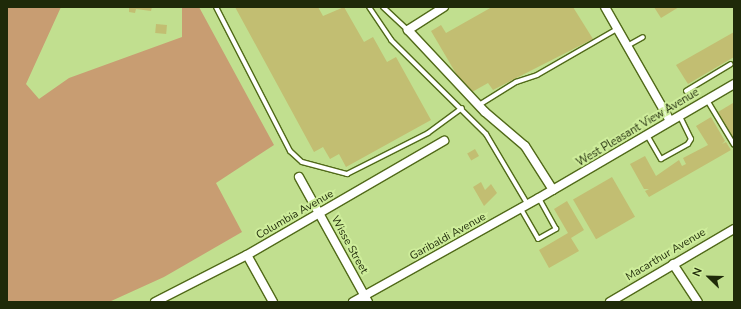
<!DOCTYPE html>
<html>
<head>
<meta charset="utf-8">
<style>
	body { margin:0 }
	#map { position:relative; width:741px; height:309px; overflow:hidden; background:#c1df8f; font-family:"Nunito Sans",sans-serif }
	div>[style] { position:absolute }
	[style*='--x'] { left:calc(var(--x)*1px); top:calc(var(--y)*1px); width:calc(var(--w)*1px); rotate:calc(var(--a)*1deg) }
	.green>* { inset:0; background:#c89d72 }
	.building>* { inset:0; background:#c2be72; transform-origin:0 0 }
	.roads { filter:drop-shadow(1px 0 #516a19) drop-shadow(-1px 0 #516a19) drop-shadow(0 1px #516a19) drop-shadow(0 -1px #516a19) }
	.lane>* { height:4px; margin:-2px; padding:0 2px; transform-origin:2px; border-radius:2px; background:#fff }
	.street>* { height:8px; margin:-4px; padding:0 4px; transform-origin:4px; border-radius:4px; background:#fff }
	span { translate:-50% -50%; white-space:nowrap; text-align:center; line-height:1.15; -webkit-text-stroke:4px #ceed9b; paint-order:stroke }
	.street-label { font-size:11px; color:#1f2a09 }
	.frame { position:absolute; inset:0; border:8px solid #1f2a09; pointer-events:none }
	.north { position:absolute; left:689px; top:257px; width:40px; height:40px; -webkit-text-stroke:3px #ceed9b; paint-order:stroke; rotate:293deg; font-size:11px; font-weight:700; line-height:16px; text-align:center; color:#1f2a09 }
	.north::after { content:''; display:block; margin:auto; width:14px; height:18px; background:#1f2a09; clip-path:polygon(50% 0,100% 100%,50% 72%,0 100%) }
</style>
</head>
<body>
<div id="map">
	<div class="green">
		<div style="clip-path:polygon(7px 7px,61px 7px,26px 84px,39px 99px,69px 78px,182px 37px,182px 7px,199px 7px,274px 145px,216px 183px,242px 232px,164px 277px,109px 302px,7px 302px)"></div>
	</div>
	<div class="building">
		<div style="clip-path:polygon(129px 7px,152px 7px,151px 11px,136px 9px,135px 13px,129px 12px)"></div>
		<div style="clip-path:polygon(235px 7px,318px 7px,323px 16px,344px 7px,364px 42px,373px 37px,387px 62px,396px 57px,431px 120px,346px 167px,339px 154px,330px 159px,323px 147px,314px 152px)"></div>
		<div style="clip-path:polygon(492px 7px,573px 7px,593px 39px,493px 90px,488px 83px,472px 92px,461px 82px,431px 31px,441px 25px,446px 33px)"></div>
		<div style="clip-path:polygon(654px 7px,679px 7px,661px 18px)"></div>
		<div style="left:156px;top:24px;width:11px;height:9px;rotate:5deg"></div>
		<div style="clip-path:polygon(734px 32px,734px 57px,688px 84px,676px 65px)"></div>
		<div style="clip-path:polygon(733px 103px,734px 135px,732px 137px,718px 112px)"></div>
		<div style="clip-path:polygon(711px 117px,725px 141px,722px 144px,726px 142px,731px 150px,649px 197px,645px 191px,649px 189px,644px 189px,630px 164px,645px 156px,656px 176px,679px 160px,682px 166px,686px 164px,683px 158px,708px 145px,696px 126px)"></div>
		<div style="left:475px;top:149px;width:8px;height:9px;rotate:60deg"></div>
		<div style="left:612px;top:177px;width:46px;height:45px;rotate:60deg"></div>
		<div style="clip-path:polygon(481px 182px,485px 190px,491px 184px,497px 193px,484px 206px,473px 187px)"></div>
		<div style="clip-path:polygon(567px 201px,584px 230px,571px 238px,579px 251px,549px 268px,539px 250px,568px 233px,554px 209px)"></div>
	</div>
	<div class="roads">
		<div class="lane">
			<div style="--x:216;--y:7;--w:162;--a:62.8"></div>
			<div style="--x:290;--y:151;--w:16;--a:43"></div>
			<div style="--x:302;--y:162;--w:47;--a:14.9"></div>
			<div style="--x:347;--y:174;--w:91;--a:-26.8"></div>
			<div style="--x:428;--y:133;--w:42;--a:-36.3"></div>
			<div style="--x:369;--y:7;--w:40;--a:56"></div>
			<div style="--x:391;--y:40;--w:134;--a:44.7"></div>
			<div style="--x:486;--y:134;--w:82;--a:59.4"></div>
			<div style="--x:383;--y:7;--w:34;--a:43"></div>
			<div style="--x:627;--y:46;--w:18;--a:-29"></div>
			<div style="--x:686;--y:91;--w:52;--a:-31"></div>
			<div style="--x:707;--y:100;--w:52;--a:59"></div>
			<div style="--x:479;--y:105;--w:44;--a:-31.9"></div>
			<div style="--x:516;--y:82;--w:22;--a:-18"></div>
			<div style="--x:537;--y:75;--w:92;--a:-29.9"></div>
			<div style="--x:647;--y:135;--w:28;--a:60"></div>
			<div style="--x:661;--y:159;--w:31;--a:-29"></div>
			<div style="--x:688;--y:144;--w:6;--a:-59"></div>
			<div style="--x:691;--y:139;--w:25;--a:-116"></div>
			<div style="--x:521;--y:209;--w:34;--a:60"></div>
			<div style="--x:538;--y:239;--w:21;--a:-29"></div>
			<div style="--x:556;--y:229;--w:35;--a:-119"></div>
		</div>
		<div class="street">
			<div style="--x:444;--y:7;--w:43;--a:147.4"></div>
			<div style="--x:408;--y:30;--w:112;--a:46.8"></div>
			<div style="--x:485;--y:112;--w:52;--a:40.4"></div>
			<div style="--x:525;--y:146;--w:52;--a:57.5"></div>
			<div style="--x:605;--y:7;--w:131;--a:60.3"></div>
			<div style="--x:299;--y:177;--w:143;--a:61.1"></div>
			<div style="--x:247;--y:255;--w:54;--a:61"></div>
			<div style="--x:673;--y:264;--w:45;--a:56.7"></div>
			<div style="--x:155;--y:302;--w:103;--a:-27.1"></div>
			<div style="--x:247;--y:255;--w:228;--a:-30.1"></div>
			<div style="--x:353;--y:302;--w:213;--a:-29.2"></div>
			<div style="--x:539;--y:198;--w:226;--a:-30.3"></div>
			<div style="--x:610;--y:302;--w:144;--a:-30.5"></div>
		</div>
	</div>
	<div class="street-label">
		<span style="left:638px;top:128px;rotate:-31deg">West Pleasant View Avenue</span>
		<span style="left:295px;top:215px;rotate:-30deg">Columbia Avenue</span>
		<span style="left:448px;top:237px;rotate:-29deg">Garibaldi Avenue</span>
		<span style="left:349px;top:245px;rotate:61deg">Wisse Street</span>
		<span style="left:666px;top:255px;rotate:-31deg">Macarthur Avenue</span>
	</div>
	<div class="frame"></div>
	<div class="north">N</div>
</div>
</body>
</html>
